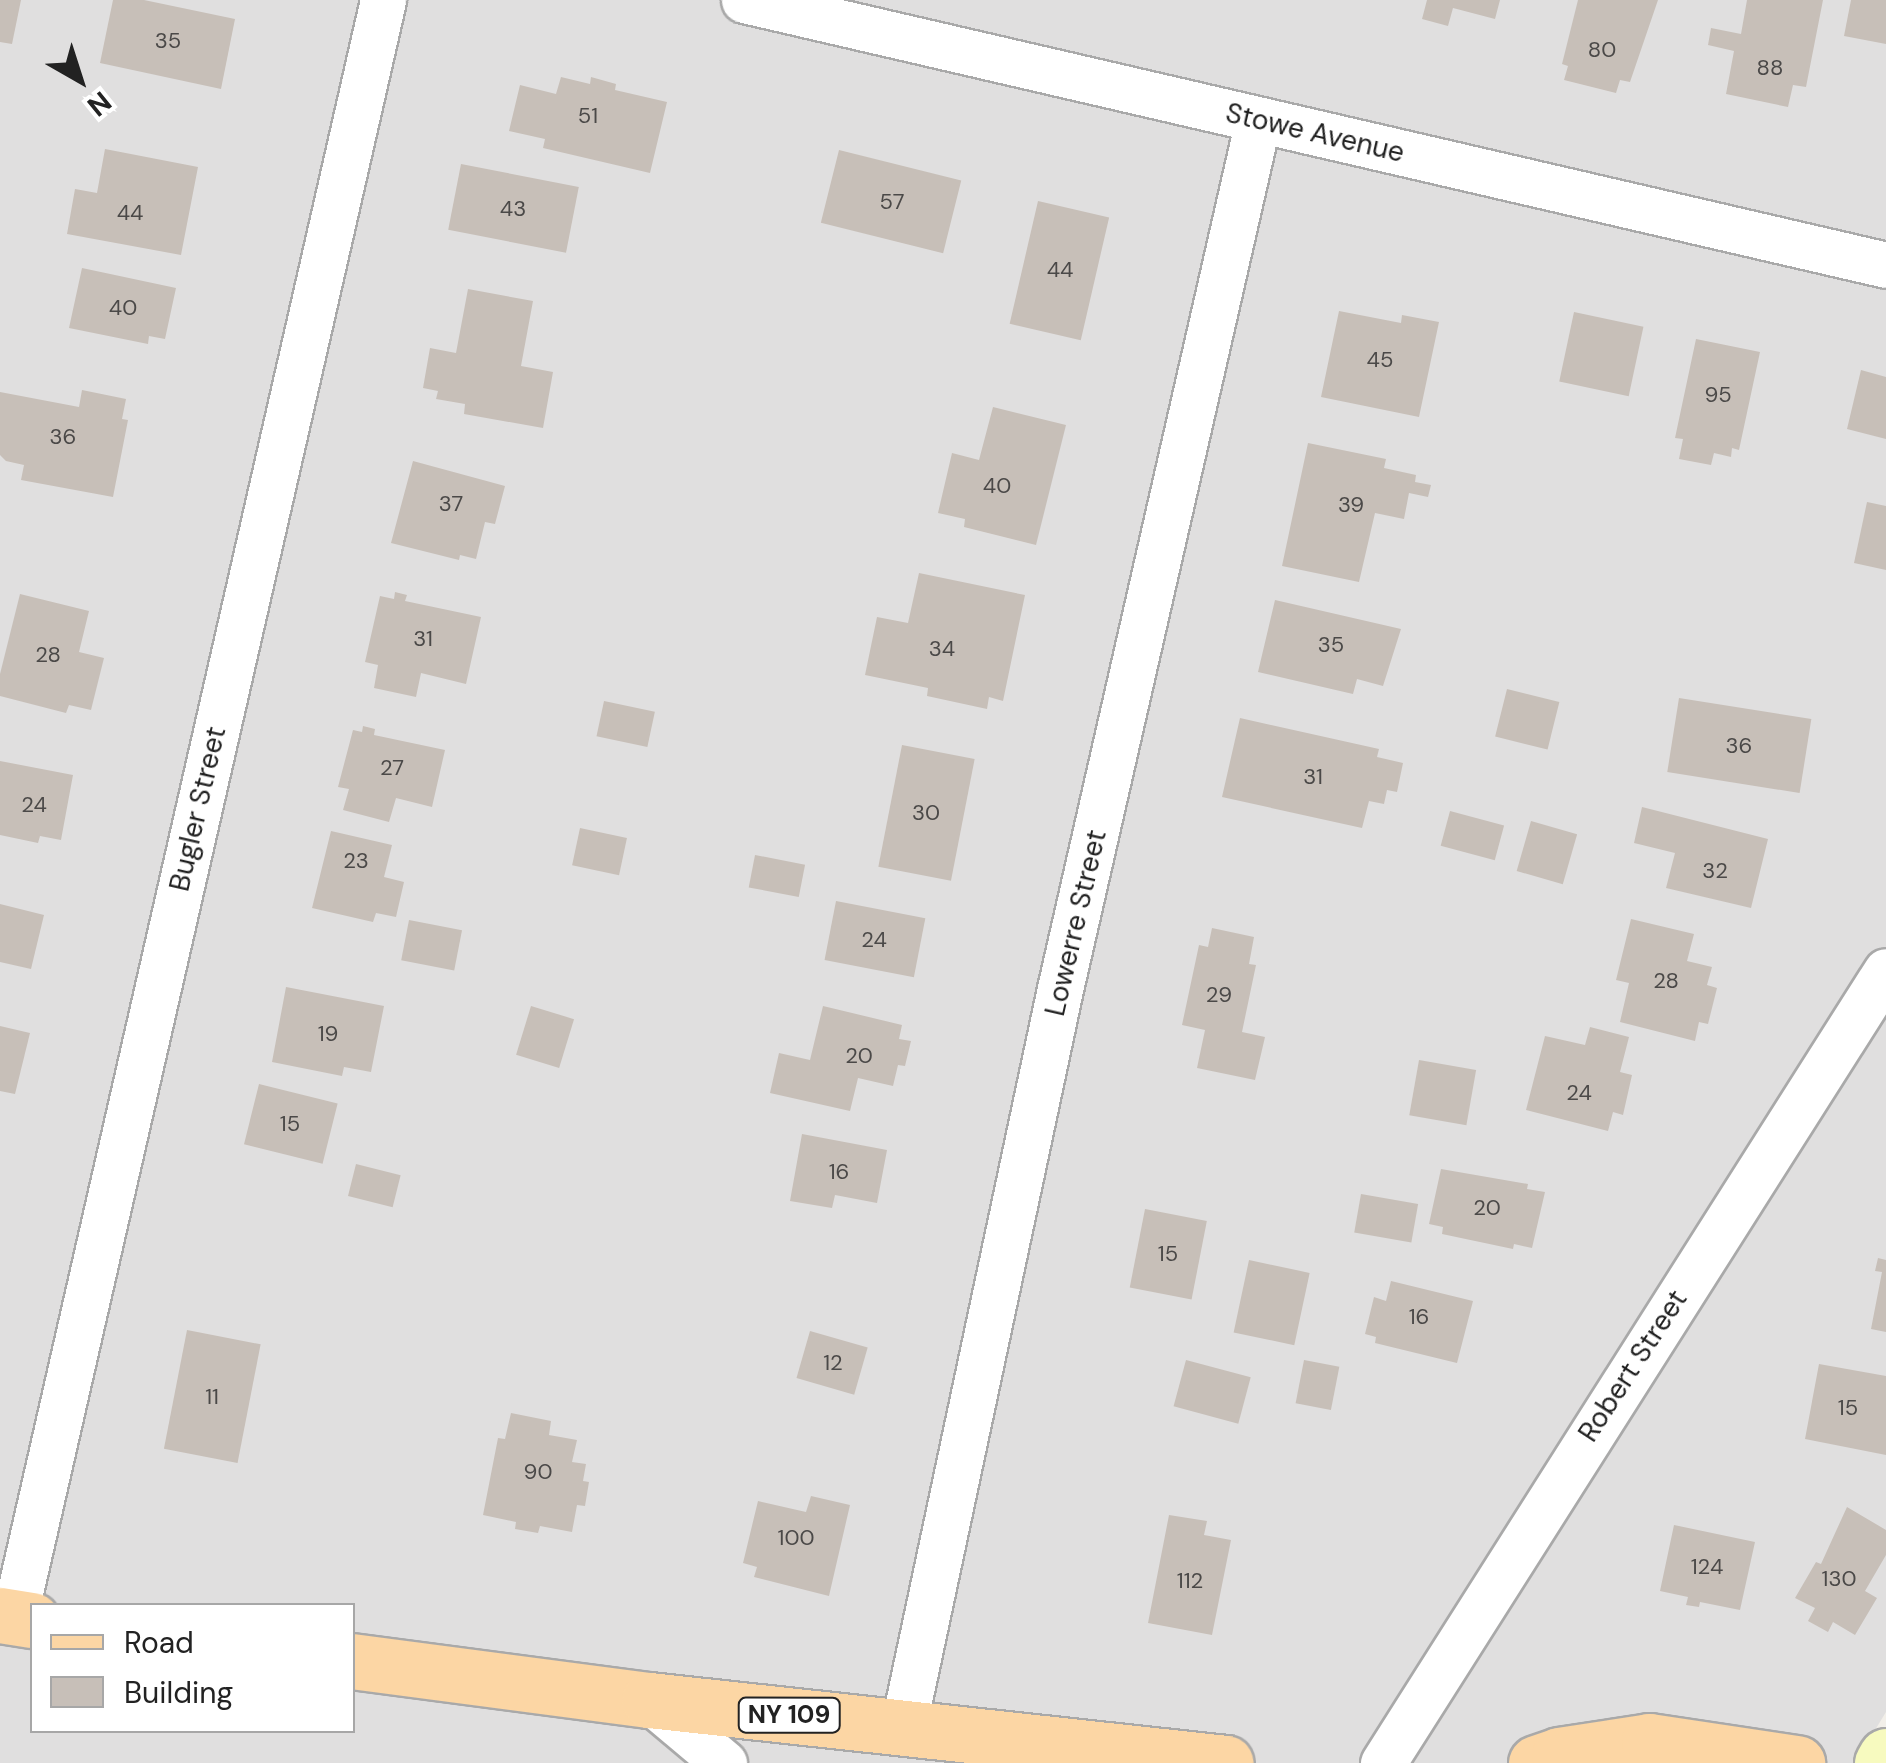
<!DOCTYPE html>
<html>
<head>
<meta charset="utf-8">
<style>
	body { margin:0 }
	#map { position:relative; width:1886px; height:1763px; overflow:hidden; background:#f2efe9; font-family:"DM Sans",sans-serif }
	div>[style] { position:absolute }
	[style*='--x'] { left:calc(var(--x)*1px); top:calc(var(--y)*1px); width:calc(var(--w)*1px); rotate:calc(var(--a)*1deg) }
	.residential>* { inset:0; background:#e0dfdf }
	.building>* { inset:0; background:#c7bfb8; transform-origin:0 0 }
	.roads { filter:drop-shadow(2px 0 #a9a9a9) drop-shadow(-2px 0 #a9a9a9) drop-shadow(0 2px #a9a9a9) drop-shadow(0 -2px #a9a9a9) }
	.street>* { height:45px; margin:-22.5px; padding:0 22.5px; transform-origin:22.5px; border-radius:22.5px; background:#fff }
	.secondary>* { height:55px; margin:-27.5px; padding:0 27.5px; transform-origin:27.5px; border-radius:27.5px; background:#f7fabf }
	.primary>* { height:55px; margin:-27.5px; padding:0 27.5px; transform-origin:27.5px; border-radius:27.5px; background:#fcd6a4 }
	span { translate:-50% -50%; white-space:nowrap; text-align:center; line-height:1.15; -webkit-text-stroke:8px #fff; paint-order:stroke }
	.number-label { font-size:22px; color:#4b4948 }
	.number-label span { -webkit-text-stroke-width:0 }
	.shield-label span { padding:2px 8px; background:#fff; border:2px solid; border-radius:8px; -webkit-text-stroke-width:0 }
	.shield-label { font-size:25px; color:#222; font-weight:700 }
	.street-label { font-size:28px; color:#222 }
	.legend { position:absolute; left:30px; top:1603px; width:325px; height:130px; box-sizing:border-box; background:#fff; border:2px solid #a7a7a7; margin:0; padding:12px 18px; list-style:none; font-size:30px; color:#222 }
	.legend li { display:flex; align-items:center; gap:20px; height:50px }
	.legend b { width:50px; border:2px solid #a7a7a7 }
	.north { position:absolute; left:30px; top:30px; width:100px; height:100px; -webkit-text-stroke:8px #fff; paint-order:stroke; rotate:141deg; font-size:28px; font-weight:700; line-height:40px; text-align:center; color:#222 }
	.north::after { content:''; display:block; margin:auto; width:35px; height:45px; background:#222; clip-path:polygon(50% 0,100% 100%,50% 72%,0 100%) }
</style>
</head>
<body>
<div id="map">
	<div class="residential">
		<div style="clip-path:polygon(evenodd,0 0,1886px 0,1886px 1712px,1855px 1763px,0 1763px,0 0,32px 1606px,352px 1606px,352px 1730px,32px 1730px,32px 1606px)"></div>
	</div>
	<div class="building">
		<div style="clip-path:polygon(0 0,21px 0,12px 44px,0 42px)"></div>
		<div style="clip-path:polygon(113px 0,144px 0,235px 19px,221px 89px,100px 63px)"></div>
		<div style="clip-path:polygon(1427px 0,1500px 0,1495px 19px,1453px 8px,1448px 26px,1422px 19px)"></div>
		<div style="clip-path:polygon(1578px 0,1658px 0,1630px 82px,1620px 80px,1616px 93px,1564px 80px,1568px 66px,1562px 64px)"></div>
		<div style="clip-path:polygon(1747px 0,1823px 0,1806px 87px,1793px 85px,1788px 107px,1726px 94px,1734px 51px,1708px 45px,1711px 28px,1741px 34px)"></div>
		<div style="clip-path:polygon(1851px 0,1886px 0,1886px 44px,1844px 36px)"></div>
		<div style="clip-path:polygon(561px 77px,590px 84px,591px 77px,616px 84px,615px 90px,667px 102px,650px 173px,543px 148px,545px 139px,509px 131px,520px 85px,556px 94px)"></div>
		<div style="clip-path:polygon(105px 149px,198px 167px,181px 255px,67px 234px,75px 189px,97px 193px)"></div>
		<div style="left:839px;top:150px;width:126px;height:75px;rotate:14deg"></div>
		<div style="left:461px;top:164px;width:120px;height:67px;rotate:11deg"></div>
		<div style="left:1038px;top:201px;width:73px;height:126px;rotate:13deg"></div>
		<div style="clip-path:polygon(82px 268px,176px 288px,165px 339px,149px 336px,148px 344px,69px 328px)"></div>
		<div style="clip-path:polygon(468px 289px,533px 301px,521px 366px,553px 372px,543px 428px,464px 414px,465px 404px,436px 399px,438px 391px,423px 388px,430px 348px,456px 353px)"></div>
		<div style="clip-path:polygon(1339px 311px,1401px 323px,1402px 315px,1439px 322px,1419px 417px,1321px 397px)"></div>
		<div style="left:1574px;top:312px;width:71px;height:71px;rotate:12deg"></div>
		<div style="clip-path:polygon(1696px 339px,1760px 352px,1739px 450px,1732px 448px,1731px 457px,1714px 453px,1711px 465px,1679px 459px,1683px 439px,1675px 438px)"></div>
		<div style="clip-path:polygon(1861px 370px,1886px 377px,1886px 439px,1847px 429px)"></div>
		<div style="clip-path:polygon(82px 390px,126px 399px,122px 419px,128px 420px,113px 497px,21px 480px,24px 465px,6px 461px,0 455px,0 392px,79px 407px)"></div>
		<div style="clip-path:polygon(993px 407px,1066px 425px,1036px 545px,964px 527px,965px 519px,938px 513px,952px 453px,979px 460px)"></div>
		<div style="clip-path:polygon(1308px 443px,1386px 459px,1384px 468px,1416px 475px,1415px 482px,1431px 485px,1428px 497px,1409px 493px,1404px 519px,1375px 513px,1359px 582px,1282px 566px)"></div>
		<div style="clip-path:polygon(413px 461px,505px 486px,495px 524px,485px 522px,476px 559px,460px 555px,459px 560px,391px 543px)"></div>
		<div style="clip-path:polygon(1867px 502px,1886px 506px,1886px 570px,1854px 563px)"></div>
		<div style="clip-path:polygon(919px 573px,1025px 595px,1003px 701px,989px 697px,987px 709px,927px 696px,928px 688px,865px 675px,877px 617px,908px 623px)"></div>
		<div style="clip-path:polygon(395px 592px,407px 595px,405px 601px,481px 617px,466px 684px,421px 673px,416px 697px,374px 688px,378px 665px,365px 662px,380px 596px,394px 599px)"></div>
		<div style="clip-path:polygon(20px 594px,89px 611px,79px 652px,104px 658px,91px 710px,69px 705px,66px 713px,0 696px,0 674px)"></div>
		<div style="clip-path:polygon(1275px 600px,1401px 629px,1383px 686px,1357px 679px,1353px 694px,1258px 672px)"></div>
		<div style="left:1507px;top:689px;width:54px;height:49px;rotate:14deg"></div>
		<div style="left:1679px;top:698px;width:134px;height:75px;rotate:9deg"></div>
		<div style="left:604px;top:701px;width:52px;height:36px;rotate:12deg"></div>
		<div style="clip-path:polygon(1240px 718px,1379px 749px,1377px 757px,1403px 763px,1397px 792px,1387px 790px,1384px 804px,1369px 801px,1362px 828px,1222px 797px)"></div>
		<div style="clip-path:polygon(363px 726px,375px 729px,374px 735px,445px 750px,432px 807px,396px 798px,389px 822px,343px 810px,349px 789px,338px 787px,353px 730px,362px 732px)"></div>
		<div style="left:902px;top:745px;width:74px;height:124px;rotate:11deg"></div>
		<div style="clip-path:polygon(0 761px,73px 775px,61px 840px,40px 836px,38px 843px,0 835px)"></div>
		<div style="clip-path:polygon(1642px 807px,1768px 839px,1751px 908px,1666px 888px,1675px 853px,1634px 843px)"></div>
		<div style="left:1450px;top:811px;width:56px;height:36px;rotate:15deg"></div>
		<div style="left:1531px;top:821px;width:48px;height:52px;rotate:16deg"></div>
		<div style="left:580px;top:828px;width:48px;height:38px;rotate:12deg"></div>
		<div style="clip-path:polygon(331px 831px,392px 845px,384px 877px,404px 882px,396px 917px,376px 913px,373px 922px,312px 908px)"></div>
		<div style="left:755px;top:855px;width:51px;height:33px;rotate:11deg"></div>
		<div style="left:836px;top:901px;width:91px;height:60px;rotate:11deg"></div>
		<div style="clip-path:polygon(0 904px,44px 915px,31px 969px,0 962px)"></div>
		<div style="clip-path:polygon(1631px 919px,1694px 934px,1687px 961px,1712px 967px,1707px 985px,1717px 988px,1708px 1024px,1699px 1022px,1695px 1041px,1620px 1022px,1629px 983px,1616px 980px)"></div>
		<div style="left:409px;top:920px;width:54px;height:41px;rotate:11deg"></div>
		<div style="clip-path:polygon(1212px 928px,1254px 937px,1249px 964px,1256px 965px,1242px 1032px,1265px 1037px,1255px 1080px,1197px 1068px,1205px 1030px,1182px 1025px,1199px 945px,1208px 947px)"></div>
		<div style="clip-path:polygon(286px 987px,384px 1006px,371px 1072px,344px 1067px,342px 1076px,272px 1062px)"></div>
		<div style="left:531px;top:1006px;width:45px;height:51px;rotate:17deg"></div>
		<div style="clip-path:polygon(823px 1006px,902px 1025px,899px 1039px,911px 1041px,905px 1066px,898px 1065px,893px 1086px,858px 1078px,850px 1111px,770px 1093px,779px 1053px,810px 1060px)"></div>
		<div style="clip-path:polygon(0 1026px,30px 1033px,15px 1094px,0 1091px)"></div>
		<div style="clip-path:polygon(1590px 1027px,1629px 1037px,1620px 1072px,1632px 1075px,1623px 1115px,1613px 1112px,1608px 1131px,1526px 1110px,1545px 1036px,1585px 1045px)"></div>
		<div style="left:1419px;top:1060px;width:58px;height:56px;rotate:10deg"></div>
		<div style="left:259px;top:1084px;width:81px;height:62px;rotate:14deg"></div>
		<div style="clip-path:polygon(802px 1134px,887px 1150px,877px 1203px,835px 1195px,832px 1208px,790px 1201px)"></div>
		<div style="left:356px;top:1164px;width:46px;height:33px;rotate:14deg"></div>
		<div style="clip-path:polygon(1441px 1169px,1528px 1184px,1527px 1189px,1545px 1192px,1532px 1248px,1514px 1244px,1513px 1249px,1442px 1234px,1443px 1227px,1429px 1224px)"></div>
		<div style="left:1361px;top:1194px;width:58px;height:39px;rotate:10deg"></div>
		<div style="left:1145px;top:1209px;width:63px;height:80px;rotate:11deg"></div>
		<div style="clip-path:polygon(1878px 1258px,1886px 1260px,1886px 1332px,1871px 1329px,1882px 1272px,1875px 1271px)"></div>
		<div style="left:1249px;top:1260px;width:62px;height:74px;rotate:12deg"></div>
		<div style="clip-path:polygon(1391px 1281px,1473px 1301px,1457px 1363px,1375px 1343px,1376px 1337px,1365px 1334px,1374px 1297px,1386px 1301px)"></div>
		<div style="left:187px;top:1330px;width:75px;height:121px;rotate:11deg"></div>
		<div style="left:810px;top:1331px;width:60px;height:49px;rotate:16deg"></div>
		<div style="left:1186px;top:1360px;width:67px;height:48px;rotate:15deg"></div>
		<div style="left:1304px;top:1360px;width:36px;height:44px;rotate:11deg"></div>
		<div style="clip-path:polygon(1819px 1364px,1886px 1376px,1886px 1455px,1805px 1439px)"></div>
		<div style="clip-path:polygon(511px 1413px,551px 1421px,549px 1435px,577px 1440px,572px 1462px,586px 1464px,583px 1481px,589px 1482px,585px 1506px,577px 1505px,572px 1532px,540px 1526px,538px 1533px,515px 1529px,516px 1522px,483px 1515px,498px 1438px,505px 1439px)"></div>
		<div style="clip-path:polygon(811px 1496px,850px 1505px,829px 1596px,754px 1577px,757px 1567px,743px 1563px,758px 1501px,806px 1512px)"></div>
		<div style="clip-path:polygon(1847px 1507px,1886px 1530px,1886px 1555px,1865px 1591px,1877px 1598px,1855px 1635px,1833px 1622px,1828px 1632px,1808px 1621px,1815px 1608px,1795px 1598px,1816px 1562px,1821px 1564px)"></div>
		<div style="clip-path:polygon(1169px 1515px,1207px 1521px,1204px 1535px,1231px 1540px,1212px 1635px,1148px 1623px)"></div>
		<div style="clip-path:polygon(1674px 1525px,1755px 1542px,1740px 1610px,1700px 1602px,1699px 1607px,1686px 1605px,1688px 1597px,1660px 1591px)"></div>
	</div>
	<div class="roads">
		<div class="street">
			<div style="--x:744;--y:0;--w:1172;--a:13.06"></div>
			<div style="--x:14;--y:1618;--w:1660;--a:-77.15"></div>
			<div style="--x:649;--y:1700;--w:98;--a:40"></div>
			<div style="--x:903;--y:1728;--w:755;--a:-78.01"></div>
			<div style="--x:1060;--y:989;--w:891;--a:-77.16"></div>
			<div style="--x:1383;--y:1763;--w:938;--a:-57.58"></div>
		</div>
		<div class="secondary">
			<div style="--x:1882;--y:1763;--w:8;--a:-60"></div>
		</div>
		<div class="primary">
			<div style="--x:0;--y:1615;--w:32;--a:9"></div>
			<div style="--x:352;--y:1661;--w:300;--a:7.5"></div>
			<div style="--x:649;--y:1700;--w:580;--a:6.23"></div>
			<div style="--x:1536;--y:1763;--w:24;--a:-19"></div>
			<div style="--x:1559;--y:1755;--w:91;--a:-8.8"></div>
			<div style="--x:1649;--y:1741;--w:150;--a:8.5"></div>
		</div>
	</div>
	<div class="number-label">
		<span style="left:168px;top:41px">35</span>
		<span style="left:1602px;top:50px">80</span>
		<span style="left:1770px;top:68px">88</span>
		<span style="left:588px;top:116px">51</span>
		<span style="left:892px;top:202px">57</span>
		<span style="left:513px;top:209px">43</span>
		<span style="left:130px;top:213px">44</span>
		<span style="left:1060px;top:270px">44</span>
		<span style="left:123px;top:308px">40</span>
		<span style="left:1380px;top:360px">45</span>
		<span style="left:1718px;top:395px">95</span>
		<span style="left:63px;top:437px">36</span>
		<span style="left:997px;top:486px">40</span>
		<span style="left:451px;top:504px">37</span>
		<span style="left:1351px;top:505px">39</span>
		<span style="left:423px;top:639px">31</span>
		<span style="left:1331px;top:645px">35</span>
		<span style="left:942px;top:649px">34</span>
		<span style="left:48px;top:655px">28</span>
		<span style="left:1739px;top:746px">36</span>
		<span style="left:392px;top:768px">27</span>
		<span style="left:1313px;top:777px">31</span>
		<span style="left:34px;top:805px">24</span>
		<span style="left:926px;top:813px">30</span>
		<span style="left:356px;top:861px">23</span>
		<span style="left:1715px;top:871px">32</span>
		<span style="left:874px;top:940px">24</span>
		<span style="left:1666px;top:981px">28</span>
		<span style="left:1219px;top:995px">29</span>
		<span style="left:328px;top:1034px">19</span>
		<span style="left:859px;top:1056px">20</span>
		<span style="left:1579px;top:1093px">24</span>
		<span style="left:290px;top:1124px">15</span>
		<span style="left:839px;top:1172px">16</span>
		<span style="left:1487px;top:1208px">20</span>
		<span style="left:1168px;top:1254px">15</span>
		<span style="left:1419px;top:1317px">16</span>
		<span style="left:833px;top:1363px">12</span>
		<span style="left:212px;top:1397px">11</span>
		<span style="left:1848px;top:1408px">15</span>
		<span style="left:538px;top:1472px">90</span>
		<span style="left:796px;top:1538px">100</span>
		<span style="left:1707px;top:1567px">124</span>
		<span style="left:1839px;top:1579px">130</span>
		<span style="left:1190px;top:1581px">112</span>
	</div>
	<div class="shield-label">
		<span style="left:789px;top:1715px">NY 109</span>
	</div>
	<div class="street-label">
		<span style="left:1315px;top:133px;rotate:13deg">Stowe Avenue</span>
		<span style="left:198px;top:809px;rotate:-77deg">Bugler Street</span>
		<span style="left:1076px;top:923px;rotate:-77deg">Lowerre Street</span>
		<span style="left:1633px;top:1366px;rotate:-57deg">Robert Street</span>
	</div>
	<ul class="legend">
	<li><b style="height:12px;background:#fcd6a4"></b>Road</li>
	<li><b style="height:28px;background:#c7bfb8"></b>Building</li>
	</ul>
	<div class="north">N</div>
</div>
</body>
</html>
